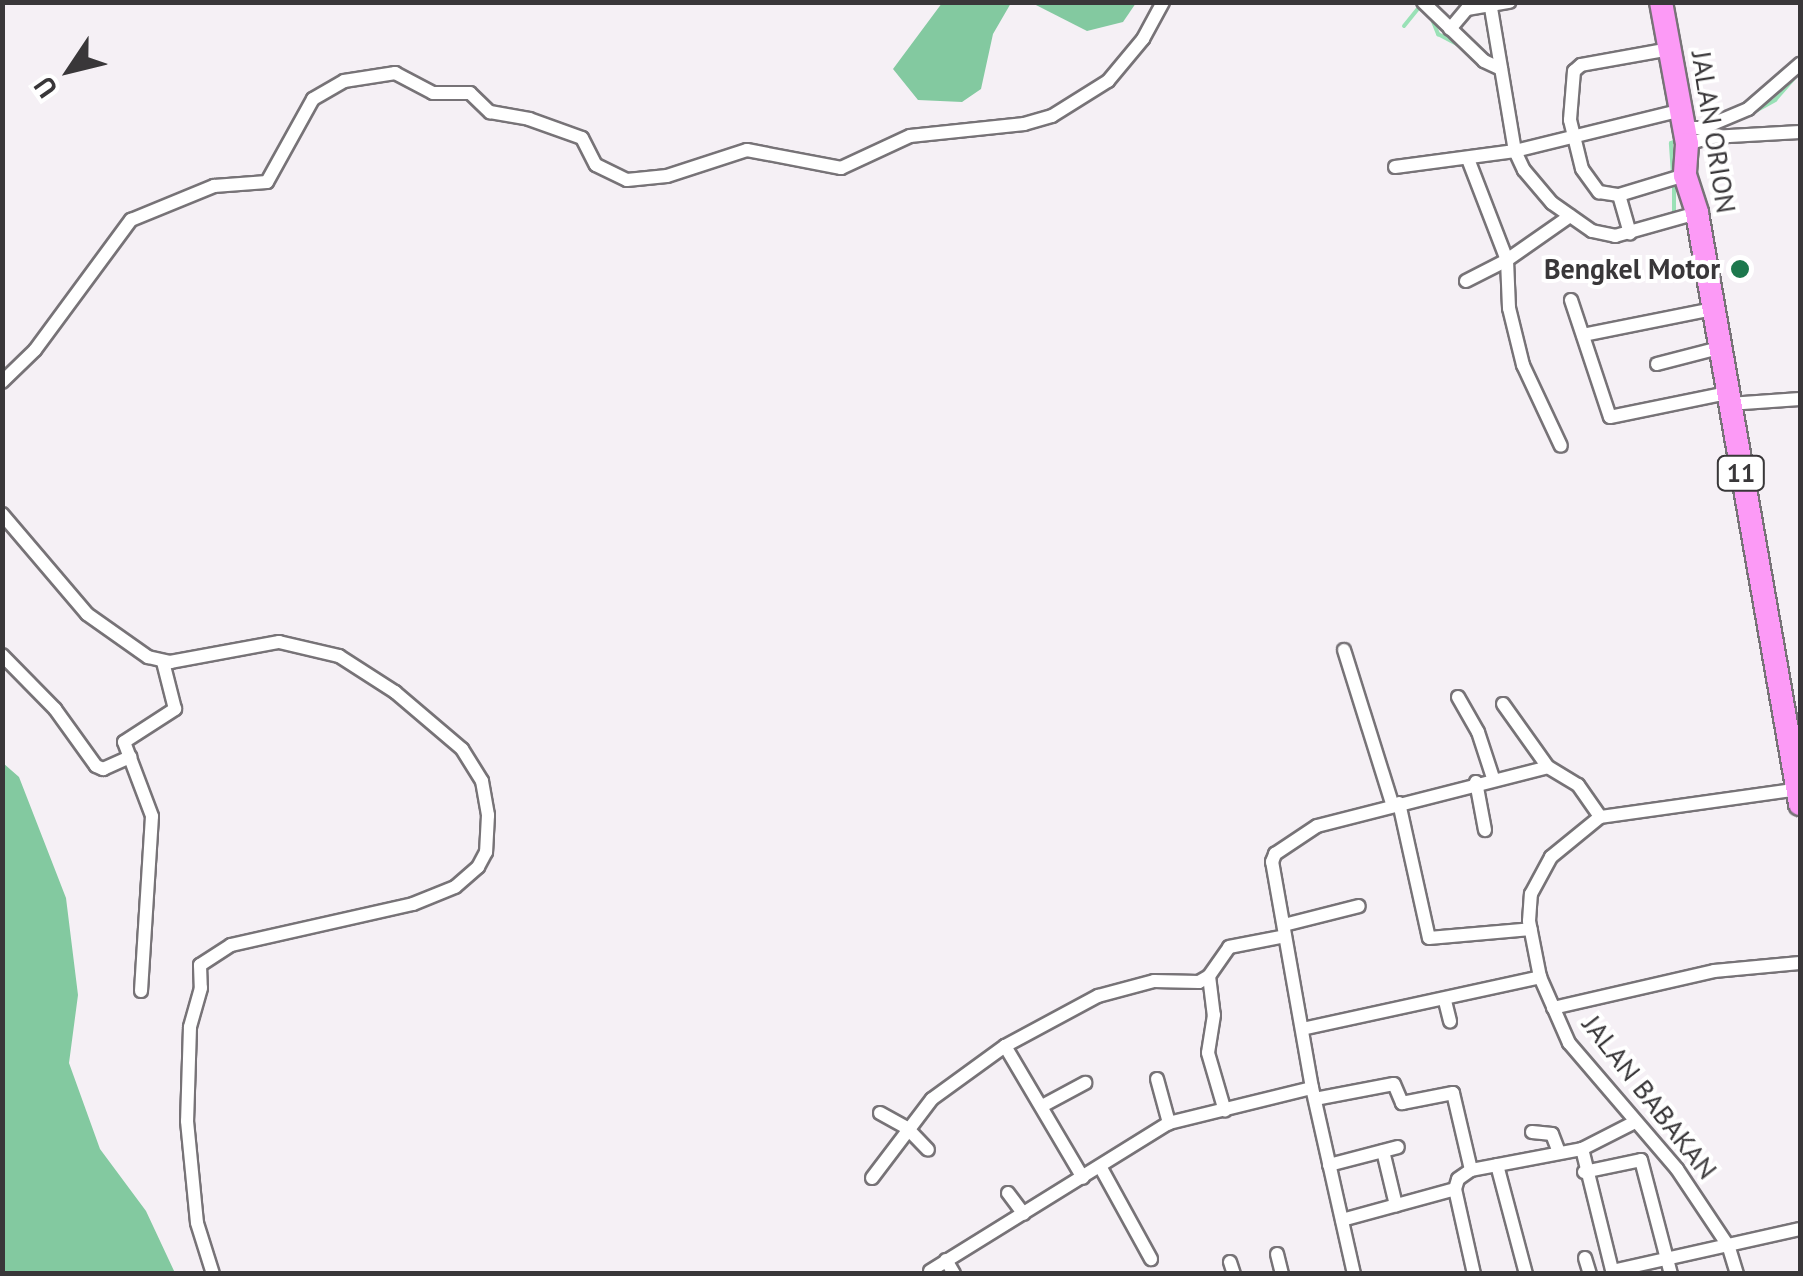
<!DOCTYPE html>
<html>
<head>
<meta charset="utf-8">
<style>
	body { margin:0 }
	#map { position:relative; width:1803px; height:1276px; overflow:hidden; background:#f5f0f5; font-family:"PT Sans",sans-serif }
	div>[style] { position:absolute }
	[style*='--x'] { left:calc(var(--x)*1px); top:calc(var(--y)*1px); width:calc(var(--w)*1px); rotate:calc(var(--a)*1deg) }
	.forest>* { inset:0; background:#83c9a0 }
	.stream>* { height:4px; margin:-2px; padding:0 2px; transform-origin:2px; border-radius:2px; background:#99e1b6 }
	.roads { filter:drop-shadow(2px 0 #777377) drop-shadow(-2px 0 #777377) drop-shadow(0 2px #777377) drop-shadow(0 -2px #777377) }
	.street>* { height:12px; margin:-6px; padding:0 6px; transform-origin:6px; border-radius:6px; background:#fff }
	.highway>* { height:22px; margin:-11px; padding:0 11px; transform-origin:11px; border-radius:11px; background:#fc9af6 }
	.dots>* { width:28px; height:28px; translate:-50% -50%; box-sizing:border-box; border:5px solid #fff; border-radius:50% }
	span { translate:-50% -50%; white-space:nowrap; text-align:center; line-height:1.15; -webkit-text-stroke:8px #fff; paint-order:stroke }
	.shield-label span { padding:2px 8px; background:#fff; border:2px solid; border-radius:8px; -webkit-text-stroke-width:0 }
	.shield-label { font-size:25px; color:#393739; font-weight:700 }
	.street-label { font-size:28px; color:#393739 }
	.poi-label { font-size:28px; color:#393739; font-weight:700 }
	.right { translate:-100% -50%; text-align:right }
	.frame { position:absolute; inset:0; border:5px solid #393739; pointer-events:none }
	.north { position:absolute; left:20px; top:20px; width:100px; height:100px; -webkit-text-stroke:8px #fff; paint-order:stroke; rotate:235deg; font-size:28px; font-weight:700; line-height:40px; text-align:center; color:#393739 }
	.north::after { content:''; display:block; margin:auto; width:35px; height:45px; background:#393739; clip-path:polygon(50% 0,100% 100%,50% 72%,0 100%) }
</style>
</head>
<body>
<div id="map">
	<div class="forest">
		<div style="clip-path:polygon(942px 3px,1011px 3px,993px 34px,981px 89px,962px 102px,918px 100px,893px 69px)"></div>
		<div style="clip-path:polygon(1032px 3px,1136px 3px,1123px 22px,1087px 31px)"></div>
		<div style="clip-path:polygon(3px 763px,19px 777px,66px 898px,78px 995px,69px 1063px,100px 1149px,146px 1211px,175px 1273px,3px 1273px)"></div>
	</div>
	<div class="stream">
		<div style="--x:1430;--y:14;--w:22;--a:68"></div>
		<div style="--x:1438;--y:34;--w:24;--a:28"></div>
		<div style="--x:1404;--y:26;--w:26;--a:-51"></div>
		<div style="--x:1750;--y:114;--w:29;--a:-29"></div>
		<div style="--x:1775;--y:100;--w:37;--a:-49"></div>
		<div style="--x:1673;--y:174;--w:31;--a:-94"></div>
		<div style="--x:1671;--y:143;--w:5;--a:-22"></div>
		<div style="--x:1674;--y:214;--w:30;--a:-90"></div>
	</div>
	<div class="roads">
		<div class="street">
			<div style="--x:1423;--y:2;--w:85;--a:44"></div>
			<div style="--x:1484;--y:61;--w:19;--a:25"></div>
			<div style="--x:1491;--y:8;--w:145;--a:80.5"></div>
			<div style="--x:1515;--y:151;--w:21;--a:65"></div>
			<div style="--x:1524;--y:170;--w:43;--a:49.7"></div>
			<div style="--x:1552;--y:203;--w:49;--a:35"></div>
			<div style="--x:1592;--y:231;--w:24;--a:12"></div>
			<div style="--x:1615;--y:236;--w:85;--a:-15.7"></div>
			<div style="--x:1450;--y:29;--w:26;--a:-50"></div>
			<div style="--x:1467;--y:9;--w:43;--a:-9.5"></div>
			<div style="--x:1670;--y:49;--w:90;--a:169.8"></div>
			<div style="--x:1581;--y:65;--w:9;--a:139"></div>
			<div style="--x:1574;--y:71;--w:49;--a:94.7"></div>
			<div style="--x:1570;--y:120;--w:50;--a:76.2"></div>
			<div style="--x:1582;--y:169;--w:29;--a:54"></div>
			<div style="--x:1599;--y:192;--w:20;--a:9"></div>
			<div style="--x:1619;--y:195;--w:69;--a:-16.9"></div>
			<div style="--x:1684;--y:128;--w:19;--a:0"></div>
			<div style="--x:1703;--y:128;--w:49;--a:-22.9"></div>
			<div style="--x:1748;--y:109;--w:69;--a:-40.9"></div>
			<div style="--x:1687;--y:144;--w:26;--a:-16"></div>
			<div style="--x:1712;--y:137;--w:88;--a:-3.3"></div>
			<div style="--x:1468;--y:159;--w:108;--a:68.9"></div>
			<div style="--x:1507;--y:260;--w:48;--a:87.6"></div>
			<div style="--x:1509;--y:308;--w:59;--a:76.2"></div>
			<div style="--x:1523;--y:365;--w:89;--a:64.9"></div>
			<div style="--x:1395;--y:167;--w:121;--a:-7.6"></div>
			<div style="--x:1515;--y:151;--w:172;--a:-13.8"></div>
			<div style="--x:1619;--y:195;--w:40;--a:74"></div>
			<div style="--x:1466;--y:281;--w:46;--a:-27.1"></div>
			<div style="--x:1507;--y:260;--w:77;--a:-34.9"></div>
			<div style="--x:1571;--y:300;--w:123;--a:71.6"></div>
			<div style="--x:1610;--y:417;--w:119;--a:-11.6"></div>
			<div style="--x:1583;--y:335;--w:133;--a:-11.3"></div>
			<div style="--x:1657;--y:364;--w:64;--a:-14.5"></div>
			<div style="--x:2;--y:382;--w:46;--a:-44.1"></div>
			<div style="--x:35;--y:350;--w:162;--a:-53.6"></div>
			<div style="--x:131;--y:220;--w:90;--a:-22.3"></div>
			<div style="--x:214;--y:186;--w:53;--a:-4.3"></div>
			<div style="--x:267;--y:182;--w:95;--a:-61"></div>
			<div style="--x:313;--y:99;--w:36;--a:-30"></div>
			<div style="--x:344;--y:81;--w:52;--a:-8.9"></div>
			<div style="--x:395;--y:73;--w:43;--a:27.8"></div>
			<div style="--x:433;--y:93;--w:37;--a:0"></div>
			<div style="--x:470;--y:93;--w:28;--a:44"></div>
			<div style="--x:490;--y:112;--w:40;--a:10"></div>
			<div style="--x:529;--y:119;--w:56;--a:19.7"></div>
			<div style="--x:582;--y:138;--w:30;--a:63"></div>
			<div style="--x:596;--y:165;--w:34;--a:26"></div>
			<div style="--x:627;--y:180;--w:40;--a:-5.7"></div>
			<div style="--x:667;--y:176;--w:84;--a:-18"></div>
			<div style="--x:747;--y:150;--w:96;--a:10.8"></div>
			<div style="--x:841;--y:168;--w:76;--a:-24.9"></div>
			<div style="--x:910;--y:136;--w:115;--a:-6"></div>
			<div style="--x:1024;--y:124;--w:29;--a:-16"></div>
			<div style="--x:1052;--y:116;--w:66;--a:-32"></div>
			<div style="--x:1108;--y:81;--w:55;--a:-50.2"></div>
			<div style="--x:1143;--y:39;--w:42;--a:-61.6"></div>
			<div style="--x:1729;--y:404;--w:71;--a:-4"></div>
			<div style="--x:2;--y:514;--w:131;--a:49.6"></div>
			<div style="--x:87;--y:614;--w:75;--a:35.2"></div>
			<div style="--x:148;--y:657;--w:23;--a:13"></div>
			<div style="--x:170;--y:662;--w:111;--a:-10.4"></div>
			<div style="--x:279;--y:642;--w:62;--a:13.1"></div>
			<div style="--x:339;--y:656;--w:67;--a:32.7"></div>
			<div style="--x:395;--y:692;--w:88;--a:40.4"></div>
			<div style="--x:462;--y:749;--w:38;--a:58"></div>
			<div style="--x:482;--y:781;--w:35;--a:80"></div>
			<div style="--x:488;--y:815;--w:37;--a:93"></div>
			<div style="--x:486;--y:852;--w:17;--a:118"></div>
			<div style="--x:478;--y:867;--w:30;--a:139"></div>
			<div style="--x:455;--y:887;--w:45;--a:158"></div>
			<div style="--x:413;--y:904;--w:187;--a:167.3"></div>
			<div style="--x:231;--y:945;--w:37;--a:147"></div>
			<div style="--x:200;--y:965;--w:23;--a:88"></div>
			<div style="--x:201;--y:988;--w:41;--a:105.8"></div>
			<div style="--x:190;--y:1027;--w:94;--a:91.8"></div>
			<div style="--x:187;--y:1121;--w:102;--a:84.4"></div>
			<div style="--x:197;--y:1223;--w:53;--a:72.6"></div>
			<div style="--x:1344;--y:650;--w:160;--a:72.6"></div>
			<div style="--x:2;--y:655;--w:76;--a:45.5"></div>
			<div style="--x:55;--y:709;--w:70;--a:54.3"></div>
			<div style="--x:96;--y:766;--w:8;--a:23"></div>
			<div style="--x:103;--y:769;--w:30;--a:-24"></div>
			<div style="--x:1458;--y:697;--w:40;--a:60.3"></div>
			<div style="--x:1478;--y:732;--w:48;--a:71.9"></div>
			<div style="--x:1503;--y:704;--w:77;--a:54.5"></div>
			<div style="--x:1476;--y:782;--w:49;--a:79.4"></div>
			<div style="--x:1399;--y:803;--w:138;--a:77.5"></div>
			<div style="--x:1429;--y:938;--w:102;--a:-5"></div>
			<div style="--x:1284;--y:925;--w:77;--a:-14.2"></div>
			<div style="--x:1209;--y:976;--w:39;--a:83"></div>
			<div style="--x:1214;--y:1015;--w:38;--a:99"></div>
			<div style="--x:1208;--y:1053;--w:60;--a:73.7"></div>
			<div style="--x:141;--y:991;--w:175;--a:-86.4"></div>
			<div style="--x:152;--y:816;--w:79;--a:-110.7"></div>
			<div style="--x:124;--y:742;--w:61;--a:-32.9"></div>
			<div style="--x:175;--y:709;--w:49;--a:-104.3"></div>
			<div style="--x:1445;--y:1001;--w:21;--a:76"></div>
			<div style="--x:1553;--y:1008;--w:165;--a:-12.9"></div>
			<div style="--x:1714;--y:971;--w:86;--a:-5.3"></div>
			<div style="--x:1302;--y:1029;--w:244;--a:-12.3"></div>
			<div style="--x:1005;--y:1046;--w:153;--a:59.4"></div>
			<div style="--x:1157;--y:1079;--w:46;--a:74.7"></div>
			<div style="--x:1315;--y:1099;--w:80;--a:-10.8"></div>
			<div style="--x:1394;--y:1084;--w:21;--a:67"></div>
			<div style="--x:1402;--y:1103;--w:52;--a:-11.1"></div>
			<div style="--x:1453;--y:1093;--w:79;--a:76.8"></div>
			<div style="--x:1044;--y:1105;--w:47;--a:-28.2"></div>
			<div style="--x:880;--y:1113;--w:31;--a:29"></div>
			<div style="--x:907;--y:1128;--w:30;--a:46"></div>
			<div style="--x:1532;--y:1132;--w:20;--a:6"></div>
			<div style="--x:1552;--y:1134;--w:19;--a:69"></div>
			<div style="--x:1383;--y:1151;--w:56;--a:76.5"></div>
			<div style="--x:1329;--y:1165;--w:71;--a:-14.6"></div>
			<div style="--x:1497;--y:1165;--w:113;--a:75.1"></div>
			<div style="--x:1101;--y:1168;--w:104;--a:61.2"></div>
			<div style="--x:1584;--y:1172;--w:58;--a:-11.9"></div>
			<div style="--x:1641;--y:1160;--w:118;--a:75.3"></div>
			<div style="--x:872;--y:1178;--w:99;--a:-52.8"></div>
			<div style="--x:932;--y:1099;--w:90;--a:-36"></div>
			<div style="--x:1005;--y:1046;--w:106;--a:-28.3"></div>
			<div style="--x:1098;--y:996;--w:58;--a:-15"></div>
			<div style="--x:1154;--y:981;--w:45;--a:1.3"></div>
			<div style="--x:1199;--y:982;--w:12;--a:-31"></div>
			<div style="--x:1209;--y:976;--w:35;--a:-55"></div>
			<div style="--x:1229;--y:947;--w:57;--a:-11.1"></div>
			<div style="--x:1008;--y:1193;--w:26;--a:53"></div>
			<div style="--x:1342;--y:1220;--w:117;--a:-15.3"></div>
			<div style="--x:1277;--y:1254;--w:21;--a:76"></div>
			<div style="--x:1585;--y:1258;--w:17;--a:73"></div>
			<div style="--x:946;--y:1260;--w:16;--a:60"></div>
			<div style="--x:1230;--y:1262;--w:13;--a:72"></div>
			<div style="--x:930;--y:1271;--w:281;--a:-31.8"></div>
			<div style="--x:1169;--y:1123;--w:147;--a:-13.8"></div>
			<div style="--x:1612;--y:1271;--w:193;--a:-12.6"></div>
			<div style="--x:1354;--y:1274;--w:191;--a:-102.7"></div>
			<div style="--x:1312;--y:1088;--w:230;--a:-100"></div>
			<div style="--x:1272;--y:862;--w:9;--a:-69"></div>
			<div style="--x:1275;--y:854;--w:50;--a:-33.7"></div>
			<div style="--x:1317;--y:826;--w:238;--a:-14.3"></div>
			<div style="--x:1548;--y:767;--w:35;--a:31"></div>
			<div style="--x:1578;--y:785;--w:39;--a:55"></div>
			<div style="--x:1474;--y:1274;--w:87;--a:-102.6"></div>
			<div style="--x:1455;--y:1189;--w:10;--a:-73"></div>
			<div style="--x:1458;--y:1179;--w:16;--a:-35"></div>
			<div style="--x:1471;--y:1170;--w:113;--a:-10.7"></div>
			<div style="--x:1613;--y:1274;--w:129;--a:-103.9"></div>
			<div style="--x:1582;--y:1149;--w:57;--a:-27"></div>
			<div style="--x:1737;--y:1274;--w:28;--a:-107"></div>
			<div style="--x:1729;--y:1247;--w:94;--a:-123.7"></div>
			<div style="--x:1677;--y:1169;--w:166;--a:-130.6"></div>
			<div style="--x:1569;--y:1043;--w:72;--a:-113.7"></div>
			<div style="--x:1540;--y:977;--w:57;--a:-101.1"></div>
			<div style="--x:1529;--y:921;--w:27;--a:-86"></div>
			<div style="--x:1531;--y:894;--w:42;--a:-61.6"></div>
			<div style="--x:1551;--y:857;--w:63;--a:-39.2"></div>
			<div style="--x:1600;--y:817;--w:200;--a:-8"></div>
		</div>
		<div class="highway">
			<div style="--x:1661;--y:2;--w:144;--a:79.6"></div>
			<div style="--x:1687;--y:144;--w:31;--a:94"></div>
			<div style="--x:1685;--y:175;--w:40;--a:72"></div>
			<div style="--x:1697;--y:213;--w:600;--a:80.11"></div>
		</div>
	</div>
	<div class="dots">
		<div style="left:1740px;top:269px;background:#1d784d"></div>
	</div>
	<div class="shield-label">
		<span style="left:1741px;top:473px">11</span>
	</div>
	<div class="street-label">
		<span style="left:1714px;top:132px;rotate:81deg">JALAN ORION</span>
		<span style="left:1650px;top:1097px;rotate:52deg">JALAN BABAKAN</span>
	</div>
	<div class="poi-label">
		<span class="right" style="left:1720px;top:269px">Bengkel Motor</span>
	</div>
	<div class="frame"></div>
	<div class="north">U</div>
</div>
</body>
</html>
